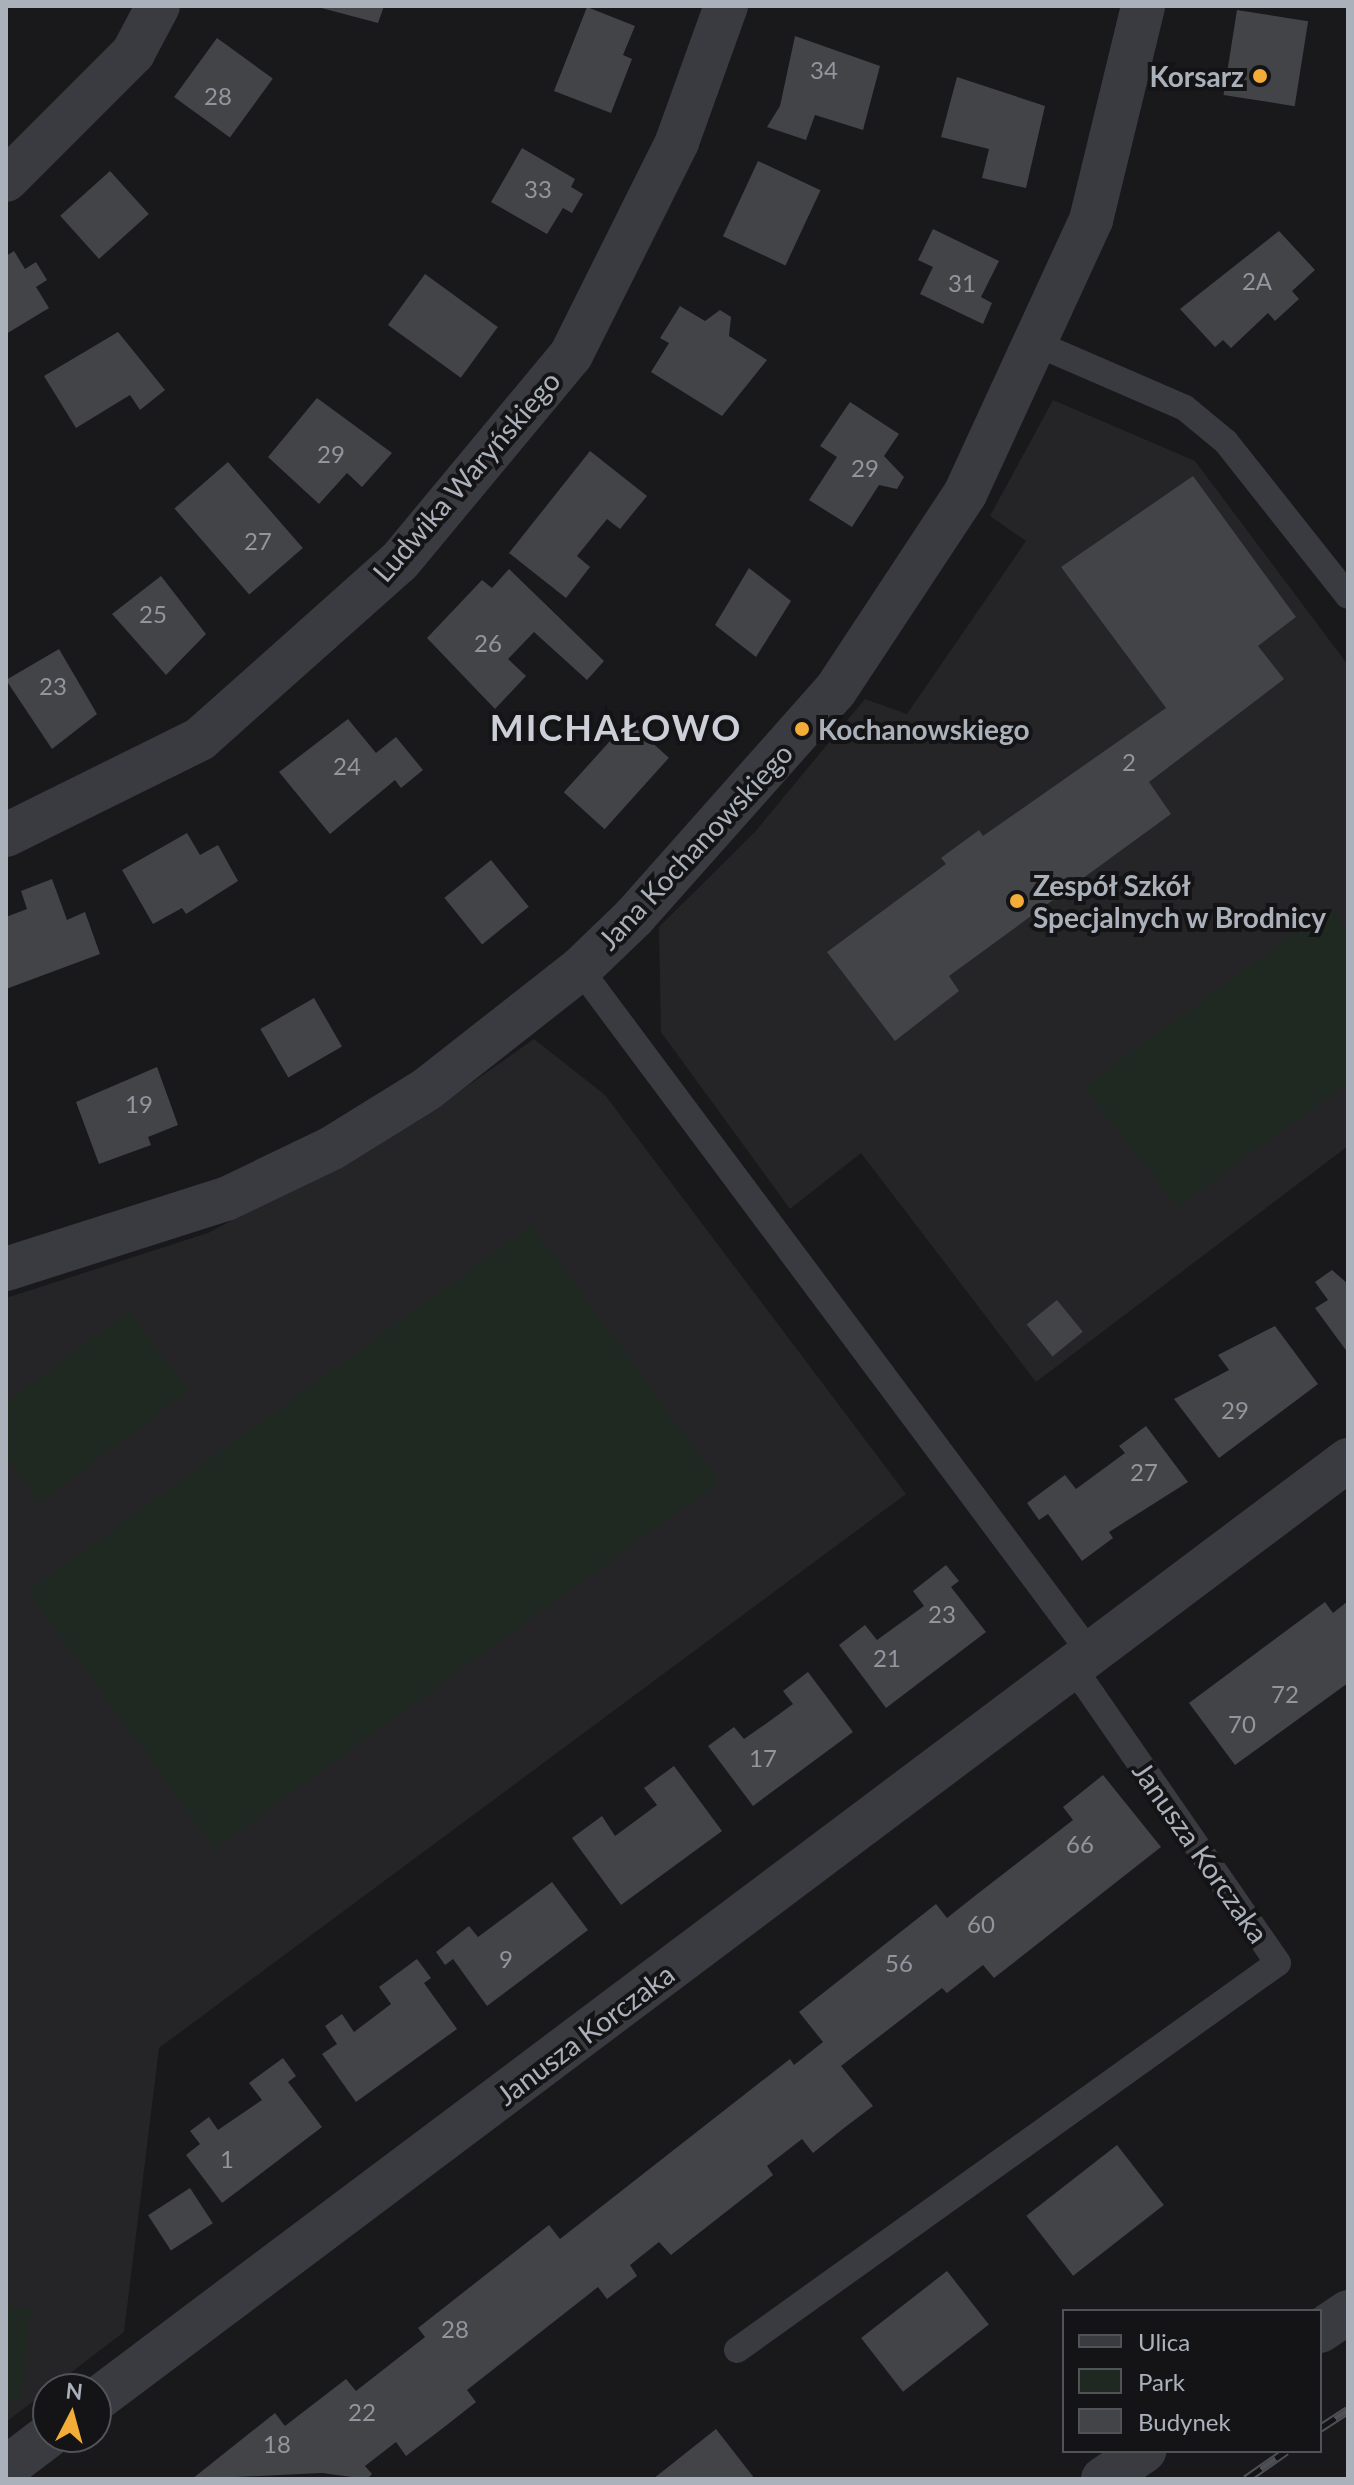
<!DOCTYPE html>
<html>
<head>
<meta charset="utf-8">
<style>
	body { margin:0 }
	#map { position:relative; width:1354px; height:2485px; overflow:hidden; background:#19191b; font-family:Lato,sans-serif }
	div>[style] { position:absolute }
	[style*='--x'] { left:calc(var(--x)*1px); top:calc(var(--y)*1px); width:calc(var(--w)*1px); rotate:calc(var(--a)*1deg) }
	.built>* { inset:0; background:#252528 }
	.green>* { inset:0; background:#202921; transform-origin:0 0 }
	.building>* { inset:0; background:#434448; transform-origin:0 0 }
	.service>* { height:26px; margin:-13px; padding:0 13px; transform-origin:13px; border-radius:13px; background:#3a3b40 }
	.minor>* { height:44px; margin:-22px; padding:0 22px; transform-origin:22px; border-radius:22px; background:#3a3b40 }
	.rail>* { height:9px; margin-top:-4.5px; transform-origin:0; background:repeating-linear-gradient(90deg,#141416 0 18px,#4d4f55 0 36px); box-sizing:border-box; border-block:2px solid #4d4f55 }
	.dots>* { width:22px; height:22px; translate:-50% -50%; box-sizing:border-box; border:4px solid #141416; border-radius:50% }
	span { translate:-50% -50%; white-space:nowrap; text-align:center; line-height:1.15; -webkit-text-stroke:8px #141416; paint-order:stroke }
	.number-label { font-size:24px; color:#91969e }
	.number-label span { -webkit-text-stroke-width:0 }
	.poi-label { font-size:28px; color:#abb1bb; font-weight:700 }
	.right { translate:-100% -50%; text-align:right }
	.left { translate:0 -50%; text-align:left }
	.street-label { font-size:28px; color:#abb1bb }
	.district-label { font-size:36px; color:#cccfd7; font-weight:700; letter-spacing:2px }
	.frame { position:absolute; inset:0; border:8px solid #abb1bb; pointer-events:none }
	.legend { position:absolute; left:1062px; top:2309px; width:260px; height:144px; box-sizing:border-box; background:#141416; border:2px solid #505358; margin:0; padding:10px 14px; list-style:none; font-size:24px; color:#abb1bb }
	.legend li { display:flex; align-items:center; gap:16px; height:40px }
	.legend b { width:40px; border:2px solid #505358 }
	.north { position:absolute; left:32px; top:2373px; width:80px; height:80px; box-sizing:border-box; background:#141416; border:2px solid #505358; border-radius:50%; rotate:6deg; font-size:22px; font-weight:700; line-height:32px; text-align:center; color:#abb1bb }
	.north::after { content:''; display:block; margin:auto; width:28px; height:36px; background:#f3ac38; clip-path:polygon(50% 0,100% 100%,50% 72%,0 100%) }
</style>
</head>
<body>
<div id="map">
	<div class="built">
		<div style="clip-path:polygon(1053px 400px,1195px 461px,1348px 665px,1348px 1146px,1036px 1382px,861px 1153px,790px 1209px,661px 1032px,659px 927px,754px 833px,865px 699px,907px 714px,1026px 541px,990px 516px)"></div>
		<div style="clip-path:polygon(534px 1039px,605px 1095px,906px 1494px,159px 2048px,124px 2332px,6px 2422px,6px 1298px,208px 1233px,416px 1122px)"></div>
	</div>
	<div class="green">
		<div style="clip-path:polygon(1330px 906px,1348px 931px,1348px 1083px,1177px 1207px,1084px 1087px)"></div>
		<div style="left:532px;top:1225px;width:318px;height:623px;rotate:54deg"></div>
		<div style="clip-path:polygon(129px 1311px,189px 1391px,39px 1503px,6px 1459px,6px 1402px)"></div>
		<div style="clip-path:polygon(6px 2306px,31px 2309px,20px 2402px,6px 2400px)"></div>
	</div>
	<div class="building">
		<div style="clip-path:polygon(314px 6px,384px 6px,378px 23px)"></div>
		<div style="clip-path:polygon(587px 7px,635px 26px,623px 55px,632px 59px,611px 113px,554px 91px)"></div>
		<div style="left:1237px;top:10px;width:72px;height:86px;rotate:9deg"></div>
		<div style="clip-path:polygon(795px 36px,880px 66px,863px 130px,815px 115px,806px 140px,767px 127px,780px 106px)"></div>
		<div style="left:217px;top:38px;width:69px;height:73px;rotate:36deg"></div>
		<div style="clip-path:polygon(957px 77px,1045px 106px,1026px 188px,982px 178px,989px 149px,941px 137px)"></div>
		<div style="clip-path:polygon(522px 148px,575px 179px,571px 187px,583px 194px,572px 213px,563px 208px,547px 234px,491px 202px)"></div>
		<div style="left:758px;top:161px;width:69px;height:83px;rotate:25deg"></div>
		<div style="left:110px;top:171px;width:58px;height:67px;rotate:48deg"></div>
		<div style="clip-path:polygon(933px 229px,999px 261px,981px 297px,992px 303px,983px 324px,920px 294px,933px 267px,918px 260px)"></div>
		<div style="clip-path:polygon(1279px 231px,1315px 270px,1292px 291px,1299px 299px,1275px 321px,1268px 313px,1231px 348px,1223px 340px,1215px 347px,1180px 309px)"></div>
		<div style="clip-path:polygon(14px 251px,25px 269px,36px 262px,47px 280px,36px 287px,49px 308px,6px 334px,6px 256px)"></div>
		<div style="left:425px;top:274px;width:90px;height:63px;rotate:36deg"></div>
		<div style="clip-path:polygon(680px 306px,705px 321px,720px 310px,731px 317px,729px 336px,767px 360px,722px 416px,651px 372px,669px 343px,660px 338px)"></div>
		<div style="clip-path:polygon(118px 332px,165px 390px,140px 410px,130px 395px,76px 428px,44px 376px)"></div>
		<div style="clip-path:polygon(317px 398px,392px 453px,362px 487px,347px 473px,319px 504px,268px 457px)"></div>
		<div style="clip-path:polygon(850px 402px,899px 434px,884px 456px,904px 477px,897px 489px,879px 485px,852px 527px,809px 500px,837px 457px,820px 446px)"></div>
		<div style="clip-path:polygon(590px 451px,647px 496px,620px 529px,607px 519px,577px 556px,590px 567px,566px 598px,509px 553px)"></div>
		<div style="left:228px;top:462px;width:114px;height:71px;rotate:49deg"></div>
		<div style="clip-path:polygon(1193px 476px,1296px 617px,1258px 646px,1284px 679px,1149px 782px,1171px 814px,949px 976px,959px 991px,895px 1041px,827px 952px,946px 864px,941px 858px,979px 830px,983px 836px,1166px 708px,1061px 567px)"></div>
		<div style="clip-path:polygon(749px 568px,791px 601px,756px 657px,715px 625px)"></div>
		<div style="clip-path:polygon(509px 569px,604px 661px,587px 680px,534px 632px,508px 659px,526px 676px,495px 709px,427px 638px,482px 580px,492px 588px)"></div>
		<div style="clip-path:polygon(161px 576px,206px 634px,166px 675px,112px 614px)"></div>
		<div style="clip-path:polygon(59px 649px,97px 714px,52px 749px,6px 680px)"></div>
		<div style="clip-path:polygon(348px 719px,376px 753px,396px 737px,423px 770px,401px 788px,395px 780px,330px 834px,279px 772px)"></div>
		<div style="left:628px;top:721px;width:55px;height:96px;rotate:42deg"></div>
		<div style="clip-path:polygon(187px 833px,200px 855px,218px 845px,238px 881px,186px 914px,182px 908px,153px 924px,122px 870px)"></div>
		<div style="left:491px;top:860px;width:60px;height:60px;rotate:51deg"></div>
		<div style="clip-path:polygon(52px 879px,67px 920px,85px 912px,100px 954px,6px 989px,6px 917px,27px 909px,21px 891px)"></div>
		<div style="left:314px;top:998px;width:56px;height:62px;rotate:60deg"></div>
		<div style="clip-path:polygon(157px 1067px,178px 1125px,148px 1137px,151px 1145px,99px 1164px,76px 1102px)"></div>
		<div style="clip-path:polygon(1332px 1270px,1348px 1284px,1348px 1353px,1315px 1308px,1328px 1300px,1315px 1282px)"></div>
		<div style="left:1057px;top:1300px;width:41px;height:39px;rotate:51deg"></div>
		<div style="clip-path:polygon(1275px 1326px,1318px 1384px,1219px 1458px,1174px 1399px,1229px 1370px,1218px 1355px)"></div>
		<div style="clip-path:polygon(1146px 1426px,1188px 1482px,1109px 1532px,1113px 1538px,1082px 1561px,1048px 1514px,1039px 1520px,1027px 1503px,1065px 1475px,1076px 1489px,1125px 1453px,1119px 1446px)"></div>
		<div style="clip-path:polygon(946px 1565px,959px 1581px,951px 1587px,986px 1632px,886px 1708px,839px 1645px,865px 1625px,877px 1640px,924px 1606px,913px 1591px)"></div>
		<div style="clip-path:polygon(1348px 1601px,1348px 1683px,1235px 1765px,1189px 1703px,1325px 1602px,1333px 1613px)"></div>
		<div style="clip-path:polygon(808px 1672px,853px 1732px,753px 1806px,708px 1746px,734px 1727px,744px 1739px,767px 1723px,793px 1704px,783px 1691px)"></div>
		<div style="clip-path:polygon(674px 1766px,722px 1831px,621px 1905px,572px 1838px,602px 1816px,615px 1836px,657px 1805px,644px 1788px)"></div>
		<div style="clip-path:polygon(1103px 1775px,1161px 1847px,994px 1978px,983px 1965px,947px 1993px,942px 1988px,841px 2066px,873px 2106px,844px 2128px,813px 2153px,802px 2139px,767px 2166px,773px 2175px,671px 2255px,659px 2242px,630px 2265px,637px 2276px,607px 2299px,598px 2287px,467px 2390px,476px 2402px,443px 2428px,406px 2456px,396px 2442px,365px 2466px,372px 2474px,367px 2479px,322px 2473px,192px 2479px,275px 2413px,285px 2426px,346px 2379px,356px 2391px,425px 2337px,418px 2328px,549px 2225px,560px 2239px,790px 2059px,794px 2065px,823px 2042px,799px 2012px,936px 1904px,947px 1918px,976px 1895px,1073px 1820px,1063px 1807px)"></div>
		<div style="clip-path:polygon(552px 1882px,588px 1930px,487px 2006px,453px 1959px,445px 1965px,436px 1952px,469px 1926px,478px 1937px)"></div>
		<div style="clip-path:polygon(417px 1959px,431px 1978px,424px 1983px,457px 2029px,356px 2102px,322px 2054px,337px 2044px,325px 2026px,342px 2014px,354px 2032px,391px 2004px,379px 1987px)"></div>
		<div style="clip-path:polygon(283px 2058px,296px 2076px,288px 2082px,322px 2127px,222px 2203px,186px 2155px,200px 2144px,190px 2131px,209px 2117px,218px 2130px,262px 2100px,249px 2083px)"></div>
		<div style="left:1117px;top:2145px;width:76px;height:115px;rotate:52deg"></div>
		<div style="left:190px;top:2188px;width:42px;height:50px;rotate:57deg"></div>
		<div style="left:947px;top:2271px;width:68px;height:109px;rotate:52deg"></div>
		<div style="clip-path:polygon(716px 2429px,755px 2479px,653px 2479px)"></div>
	</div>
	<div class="service">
		<div style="--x:1035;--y:343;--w:163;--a:23.4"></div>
		<div style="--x:1185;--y:408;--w:53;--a:39.7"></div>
		<div style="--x:1226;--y:442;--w:196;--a:51.6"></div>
		<div style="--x:580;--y:969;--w:855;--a:53.28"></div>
		<div style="--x:737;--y:2350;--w:665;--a:-35.58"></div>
		<div style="--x:1278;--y:1963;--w:359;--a:-124.7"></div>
	</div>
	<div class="minor">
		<div style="--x:6;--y:180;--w:180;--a:-45"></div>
		<div style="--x:133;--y:53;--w:53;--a:-62"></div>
		<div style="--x:6;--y:835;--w:216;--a:-26.3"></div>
		<div style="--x:200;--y:739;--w:266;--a:-41.7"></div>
		<div style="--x:399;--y:562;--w:269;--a:-50.3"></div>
		<div style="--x:571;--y:355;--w:238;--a:-63.5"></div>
		<div style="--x:677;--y:142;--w:145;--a:-70.2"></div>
		<div style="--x:6;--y:1269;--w:231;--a:-17.7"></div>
		<div style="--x:226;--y:1199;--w:118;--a:-25.7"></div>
		<div style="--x:332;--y:1148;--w:112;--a:-31.8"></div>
		<div style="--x:427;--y:1089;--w:194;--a:-38.1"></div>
		<div style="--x:580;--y:969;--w:75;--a:-43.9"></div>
		<div style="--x:634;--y:917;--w:302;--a:-48.4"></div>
		<div style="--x:835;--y:691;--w:236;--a:-56.6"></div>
		<div style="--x:965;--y:494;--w:302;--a:-65.3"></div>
		<div style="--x:1091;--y:220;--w:220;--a:-76.3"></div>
		<div style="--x:1320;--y:2331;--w:34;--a:-34"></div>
		<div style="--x:96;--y:2400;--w:1566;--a:-36.9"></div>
		<div style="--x:6;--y:2468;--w:53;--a:-37.3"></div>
		<div style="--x:1103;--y:2479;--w:50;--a:-34.3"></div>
	</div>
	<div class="rail">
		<div style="--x:1320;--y:2428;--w:33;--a:-33"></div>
		<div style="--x:1246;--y:2479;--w:49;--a:-35"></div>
	</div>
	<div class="dots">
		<div style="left:1260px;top:76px;background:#f3ac38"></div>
		<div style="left:802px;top:729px;background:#f3ac38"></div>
		<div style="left:1017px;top:901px;background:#f3ac38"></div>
	</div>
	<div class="number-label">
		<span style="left:824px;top:70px">34</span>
		<span style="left:218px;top:96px">28</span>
		<span style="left:538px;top:189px">33</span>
		<span style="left:1257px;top:281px">2A</span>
		<span style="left:962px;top:283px">31</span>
		<span style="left:331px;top:454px">29</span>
		<span style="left:865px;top:468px">29</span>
		<span style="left:258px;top:541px">27</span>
		<span style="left:153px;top:614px">25</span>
		<span style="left:488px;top:643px">26</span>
		<span style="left:53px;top:686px">23</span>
		<span style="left:1129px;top:762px">2</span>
		<span style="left:347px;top:766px">24</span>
		<span style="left:139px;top:1104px">19</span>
		<span style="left:1235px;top:1410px">29</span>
		<span style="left:1144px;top:1472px">27</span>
		<span style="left:942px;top:1614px">23</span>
		<span style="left:887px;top:1658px">21</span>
		<span style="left:1285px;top:1694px">72</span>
		<span style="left:1242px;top:1724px">70</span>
		<span style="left:763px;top:1758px">17</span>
		<span style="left:1080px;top:1844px">66</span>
		<span style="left:981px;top:1924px">60</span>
		<span style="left:506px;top:1959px">9</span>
		<span style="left:899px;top:1963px">56</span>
		<span style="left:227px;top:2159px">1</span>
		<span style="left:455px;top:2329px">28</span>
		<span style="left:362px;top:2412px">22</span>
		<span style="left:277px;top:2444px">18</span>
	</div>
	<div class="poi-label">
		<span class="right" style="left:1244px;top:76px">Korsarz</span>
		<span class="left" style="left:818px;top:729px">Kochanowskiego</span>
		<span class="left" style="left:1033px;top:901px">Zespół Szkół<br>Specjalnych w Brodnicy</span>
	</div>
	<div class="street-label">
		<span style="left:466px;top:476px;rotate:-49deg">Ludwika Waryńskiego</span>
		<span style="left:695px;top:846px;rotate:-47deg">Jana Kochanowskiego</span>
		<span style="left:1201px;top:1852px;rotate:55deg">Janusza Korczaka</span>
		<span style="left:585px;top:2034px;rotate:-37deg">Janusza Korczaka</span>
	</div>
	<div class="district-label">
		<span style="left:616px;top:728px">MICHAŁOWO</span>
	</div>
	<div class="frame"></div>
	<ul class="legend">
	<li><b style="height:10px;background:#3a3b40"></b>Ulica</li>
	<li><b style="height:22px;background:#202921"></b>Park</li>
	<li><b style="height:22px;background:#434448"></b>Budynek</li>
	</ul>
	<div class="north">N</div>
</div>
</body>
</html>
